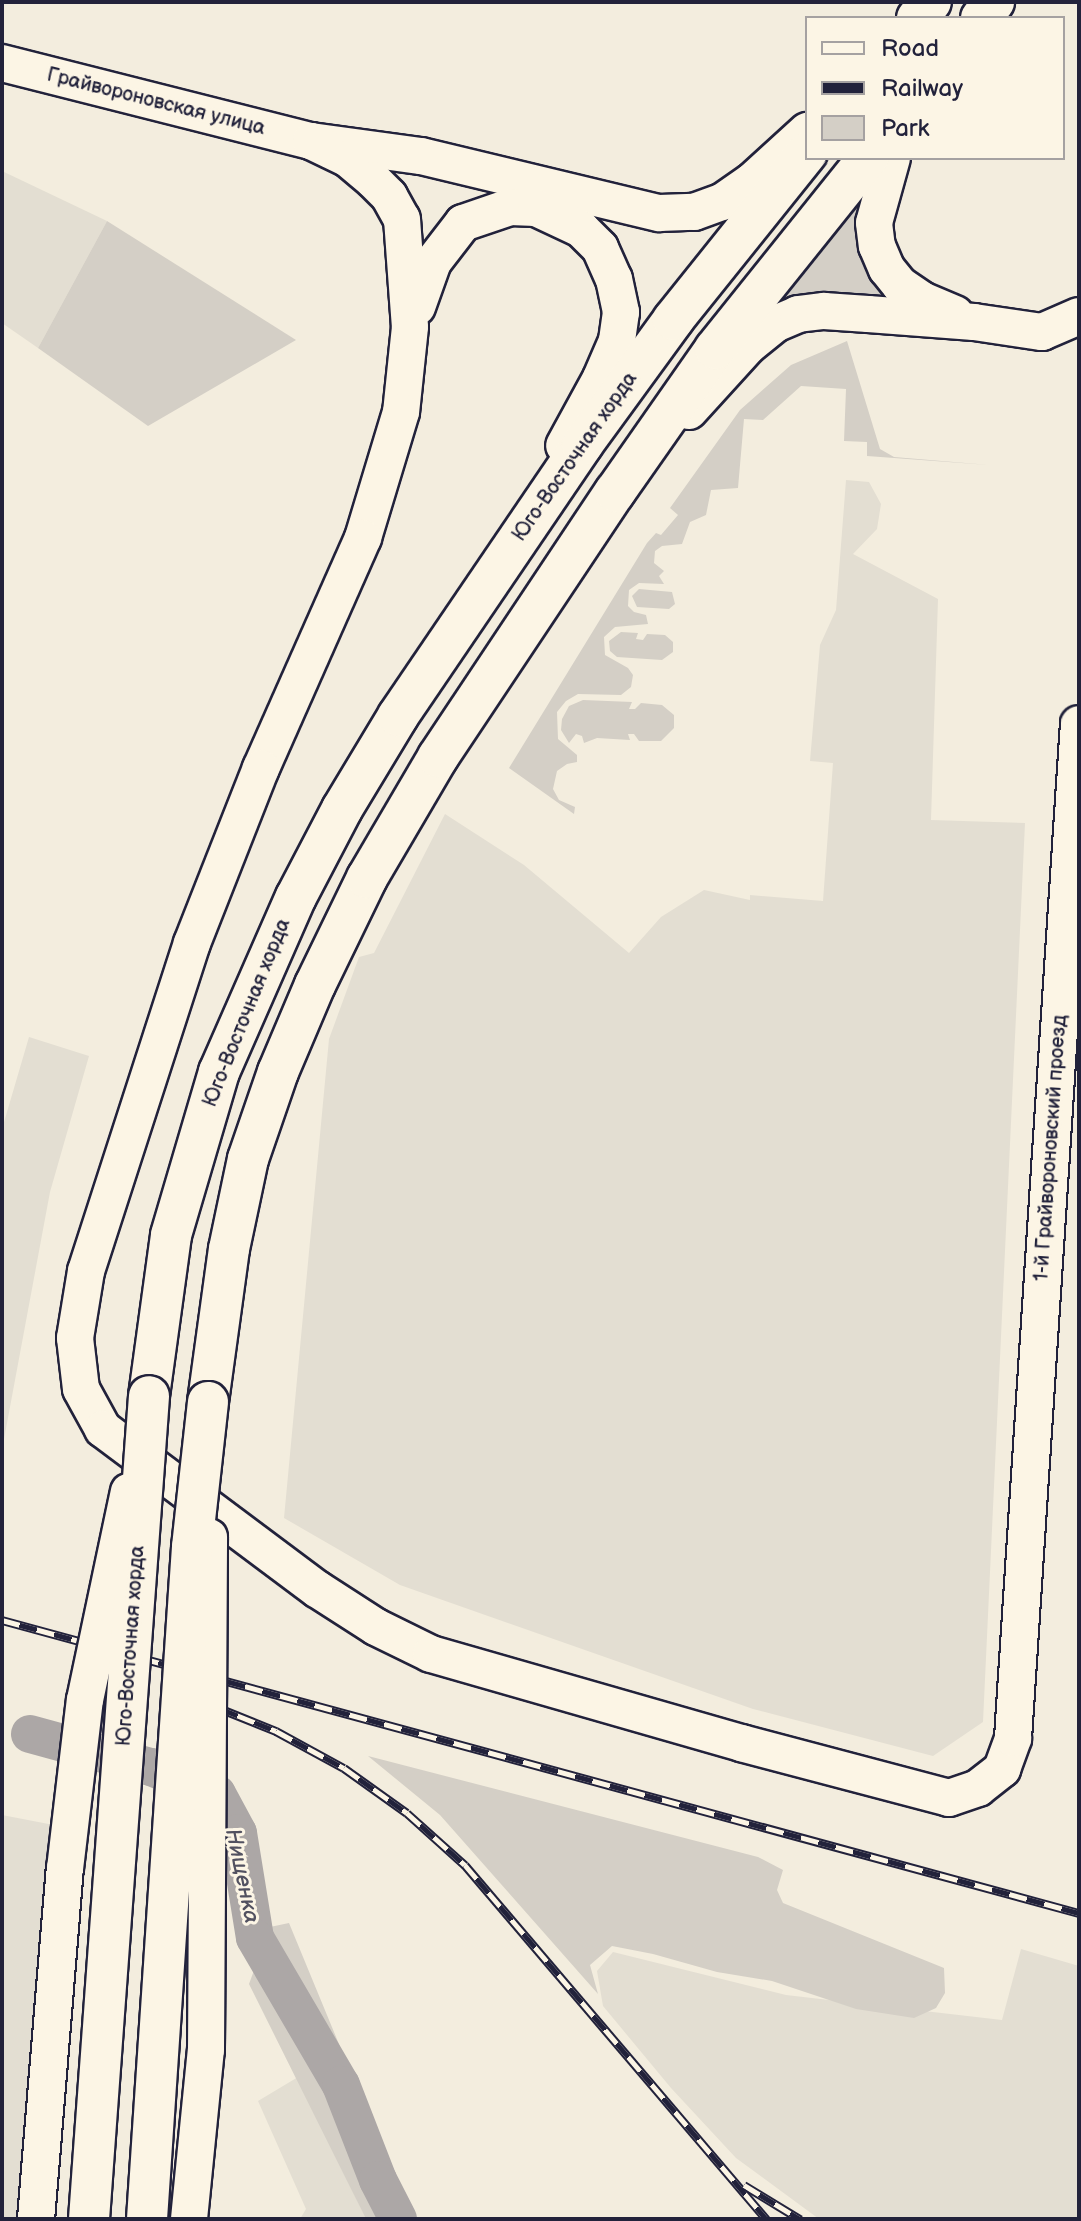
<!DOCTYPE html>
<html>
<head>
<meta charset="utf-8">
<style>
	body { margin:0 }
	#map { position:relative; width:1081px; height:2221px; overflow:hidden; background:#f3edde; font-family:"Balsamiq Sans",sans-serif }
	div>[style] { position:absolute }
	[style*='--x'] { left:calc(var(--x)*1px); top:calc(var(--y)*1px); width:calc(var(--w)*1px); rotate:calc(var(--a)*1deg) }
	.built>* { inset:0; background:#e3ded2 }
	.green>* { inset:0; background:#d4cfc6 }
	.river>* { height:38px; margin:-19px; padding:0 19px; transform-origin:19px; border-radius:19px; background:#aca7a6 }
	.roads { filter:drop-shadow(2px 0 #22223b) drop-shadow(-2px 0 #22223b) drop-shadow(0 2px #22223b) drop-shadow(0 -2px #22223b) }
	.secondary>* { height:36px; margin:-18px; padding:0 18px; transform-origin:18px; border-radius:18px; background:#fcf5e5 }
	.primary>* { height:40px; margin:-20px; padding:0 20px; transform-origin:20px; border-radius:20px; background:#fcf5e5 }
	.rail>* { height:9px; margin-top:-4.5px; transform-origin:0; background:repeating-linear-gradient(90deg,#fcf5e5 0 18px,#22223b 0 36px); box-sizing:border-box; border-block:2px solid #22223b }
	.bridges { filter:drop-shadow(2px 0 #22223b) drop-shadow(-2px 0 #22223b) drop-shadow(0 2px #22223b) drop-shadow(0 -2px #22223b) }
	.secondary-bridge>* { height:36px; margin:-18px; padding:0 18px; transform-origin:18px; border-radius:18px; background:#fcf5e5 }
	.primary-bridge>* { height:40px; margin:-20px; padding:0 20px; transform-origin:20px; border-radius:20px; background:#fcf5e5 }
	span { translate:-50% -50%; white-space:nowrap; text-align:center; line-height:1.15; -webkit-text-stroke:6px #fcf5e5; paint-order:stroke }
	.street-label { font-size:20px; color:#22223b }
	.water-label { font-size:22px; color:#525160; font-style:italic }
	.frame { position:absolute; inset:0; border:4px solid #22223b; pointer-events:none }
	.legend { position:absolute; left:805px; top:16px; width:260px; height:144px; box-sizing:border-box; background:#fcf5e5; border:2px solid #a5a1a1; margin:0; padding:10px 14px; list-style:none; font-size:24px; color:#22223b }
	.legend li { display:flex; align-items:center; gap:16px; height:40px }
	.legend b { width:40px; border:2px solid #a5a1a1 }
</style>
</head>
<body>
<div id="map">
	<div class="built">
		<div style="clip-path:polygon(2px 171px,107px 221px,38px 348px,2px 323px)"></div>
		<div style="clip-path:polygon(846px 480px,869px 482px,881px 504px,877px 529px,853px 554px,938px 599px,931px 820px,1025px 823px,983px 1722px,933px 1756px,753px 1709px,400px 1585px,284px 1518px,329px 1039px,359px 957px,374px 953px,445px 814px,524px 865px,629px 953px,661px 917px,704px 890px,750px 900px,750px 895px,823px 901px,833px 763px,810px 761px,820px 645px,836px 610px)"></div>
		<div style="clip-path:polygon(29px 1037px,89px 1056px,50px 1192px,2px 1450px,2px 1129px)"></div>
		<div style="clip-path:polygon(2px 1815px,59px 1826px,17px 2219px,2px 2219px)"></div>
		<div style="clip-path:polygon(1021px 1949px,1079px 1966px,1079px 2219px,819px 2219px,736px 2158px,671px 2088px,603px 2006px,597px 1971px,613px 1952px,786px 1995px,1002px 2020px)"></div>
		<div style="clip-path:polygon(298px 2077px,366px 2219px,300px 2219px,306px 2209px,258px 2101px)"></div>
	</div>
	<div class="green">
		<div style="clip-path:polygon(864px 198px,900px 302px,772px 314px)"></div>
		<div style="clip-path:polygon(107px 221px,296px 340px,148px 426px,38px 348px)"></div>
		<div style="clip-path:polygon(847px 341px,880px 449px,894px 457px,989px 465px,867px 456px,867px 442px,844px 441px,846px 389px,801px 386px,763px 420px,744px 419px,738px 488px,711px 490px,706px 515px,690px 522px,682px 544px,662px 546px,655px 551px,654px 563px,664px 571px,659px 576px,664px 584px,639px 583px,629px 590px,628px 606px,634px 612px,646px 615px,648px 624px,615px 627px,604px 637px,605px 655px,628px 668px,633px 675px,631px 687px,621px 695px,578px 694px,566px 701px,557px 712px,558px 739px,577px 755px,577px 762px,567px 764px,557px 771px,553px 789px,559px 800px,575px 807px,574px 814px,509px 768px,647px 543px,656px 533px,661px 535px,678px 515px,670px 508px,740px 410px,791px 365px)"></div>
		<div style="clip-path:polygon(639px 589px,672px 592px,675px 604px,669px 609px,637px 607px,632px 596px)"></div>
		<div style="clip-path:polygon(621px 632px,638px 633px,636px 639px,643px 640px,647px 634px,665px 635px,673px 642px,673px 652px,662px 660px,617px 657px,610px 651px,609px 641px)"></div>
		<div style="clip-path:polygon(583px 700px,632px 702px,629px 709px,635px 709px,641px 703px,662px 705px,674px 715px,674px 728px,661px 741px,639px 741px,634px 734px,628px 734px,630px 740px,597px 738px,584px 743px,582px 736px,576px 734px,569px 743px,561px 730px,562px 719px,569px 706px)"></div>
		<div style="clip-path:polygon(368px 1756px,758px 1857px,783px 1870px,777px 1890px,783px 1903px,944px 1968px,945px 1993px,936px 2008px,914px 2018px,856px 2009px,772px 1981px,717px 1972px,653px 1954px,612px 1946px,590px 1965px,598px 1994px,440px 1815px)"></div>
		<div style="clip-path:polygon(289px 1923px,400px 2192px,414px 2219px,366px 2219px,249px 1984px,270px 1927px)"></div>
	</div>
	<div class="river">
		<div style="--x:30;--y:1734;--w:125;--a:15.3"></div>
		<div style="--x:151;--y:1767;--w:71;--a:22.2"></div>
		<div style="--x:217;--y:1794;--w:44;--a:61.7"></div>
		<div style="--x:238;--y:1833;--w:106;--a:80.8"></div>
		<div style="--x:255;--y:1938;--w:170;--a:59.7"></div>
		<div style="--x:341;--y:2085;--w:102;--a:68.7"></div>
		<div style="--x:378;--y:2180;--w:44;--a:62.9"></div>
	</div>
	<div class="roads">
		<div class="secondary">
			<div style="--x:2;--y:63;--w:319;--a:14.2"></div>
			<div style="--x:311;--y:141;--w:111;--a:7.8"></div>
			<div style="--x:421;--y:156;--w:245;--a:13.5"></div>
			<div style="--x:659;--y:213;--w:35;--a:-2"></div>
			<div style="--x:694;--y:212;--w:30;--a:-20"></div>
			<div style="--x:722;--y:202;--w:35;--a:-35"></div>
			<div style="--x:751;--y:182;--w:76;--a:-42.3"></div>
			<div style="--x:311;--y:141;--w:41;--a:25.9"></div>
			<div style="--x:348;--y:159;--w:33;--a:40"></div>
			<div style="--x:373;--y:180;--w:23;--a:45"></div>
			<div style="--x:389;--y:196;--w:26;--a:61"></div>
			<div style="--x:402;--y:219;--w:108;--a:85.8"></div>
			<div style="--x:410;--y:327;--w:85;--a:96"></div>
			<div style="--x:401;--y:412;--w:132;--a:106.8"></div>
			<div style="--x:363;--y:538;--w:252;--a:113.9"></div>
			<div style="--x:261;--y:768;--w:188;--a:111.5"></div>
			<div style="--x:192;--y:943;--w:345;--a:107.9"></div>
			<div style="--x:86;--y:1271;--w:68;--a:99.3"></div>
			<div style="--x:75;--y:1338;--w:51;--a:83.3"></div>
			<div style="--x:81;--y:1389;--w:46;--a:61.2"></div>
			<div style="--x:103;--y:1429;--w:267;--a:36.8"></div>
			<div style="--x:317;--y:1589;--w:70;--a:32.8"></div>
			<div style="--x:376;--y:1627;--w:61;--a:26.1"></div>
			<div style="--x:431;--y:1654;--w:323;--a:16"></div>
			<div style="--x:741;--y:1743;--w:215;--a:14.8"></div>
			<div style="--x:949;--y:1798;--w:31;--a:-19"></div>
			<div style="--x:978;--y:1788;--w:31;--a:-38"></div>
			<div style="--x:1002;--y:1769;--w:33;--a:-70"></div>
			<div style="--x:1013;--y:1738;--w:1016;--a:-86.28"></div>
			<div style="--x:892;--y:158;--w:67;--a:105.5"></div>
			<div style="--x:874;--y:223;--w:23;--a:83"></div>
			<div style="--x:877;--y:246;--w:25;--a:67"></div>
			<div style="--x:887;--y:269;--w:21;--a:51"></div>
			<div style="--x:900;--y:285;--w:27;--a:34"></div>
			<div style="--x:922;--y:300;--w:36;--a:23"></div>
			<div style="--x:417;--y:307;--w:48;--a:-70.4"></div>
			<div style="--x:433;--y:262;--w:49;--a:-52.4"></div>
			<div style="--x:463;--y:223;--w:50;--a:-18.8"></div>
			<div style="--x:510;--y:207;--w:26;--a:2"></div>
			<div style="--x:536;--y:208;--w:50;--a:25"></div>
			<div style="--x:581;--y:229;--w:27;--a:45"></div>
			<div style="--x:600;--y:248;--w:34;--a:66"></div>
			<div style="--x:614;--y:279;--w:34;--a:78"></div>
			<div style="--x:621;--y:312;--w:29;--a:98"></div>
			<div style="--x:617;--y:341;--w:40;--a:113.4"></div>
			<div style="--x:601;--y:378;--w:77;--a:118.6"></div>
			<div style="--x:689;--y:411;--w:88;--a:-47.8"></div>
			<div style="--x:748;--y:346;--w:35;--a:-39"></div>
			<div style="--x:775;--y:324;--w:25;--a:-23"></div>
			<div style="--x:798;--y:314;--w:26;--a:-7"></div>
			<div style="--x:824;--y:311;--w:44;--a:3.9"></div>
			<div style="--x:868;--y:314;--w:106;--a:4.3"></div>
			<div style="--x:974;--y:322;--w:69;--a:8.4"></div>
			<div style="--x:1042;--y:332;--w:40;--a:-23.4"></div>
		</div>
		<div class="primary">
			<div style="--x:917;--y:18;--w:21;--a:-49"></div>
			<div style="--x:981;--y:18;--w:21;--a:-51"></div>
			<div style="--x:149;--y:1396;--w:162;--a:-82.2"></div>
			<div style="--x:171;--y:1235;--w:170;--a:-73.6"></div>
			<div style="--x:219;--y:1072;--w:191;--a:-66.3"></div>
			<div style="--x:296;--y:897;--w:99;--a:-62.4"></div>
			<div style="--x:342;--y:809;--w:109;--a:-58.9"></div>
			<div style="--x:398;--y:716;--w:328;--a:-55.8"></div>
			<div style="--x:582;--y:445;--w:155;--a:-53.9"></div>
			<div style="--x:673;--y:320;--w:214;--a:-51.3"></div>
			<div style="--x:208;--y:1402;--w:154;--a:-82.2"></div>
			<div style="--x:229;--y:1249;--w:92;--a:-78.1"></div>
			<div style="--x:248;--y:1159;--w:92;--a:-71"></div>
			<div style="--x:278;--y:1072;--w:95;--a:-67"></div>
			<div style="--x:315;--y:985;--w:119;--a:-64.1"></div>
			<div style="--x:367;--y:878;--w:140;--a:-59.6"></div>
			<div style="--x:438;--y:757;--w:319;--a:-56.3"></div>
			<div style="--x:615;--y:492;--w:174;--a:-55"></div>
			<div style="--x:715;--y:349;--w:245;--a:-51.3"></div>
		</div>
	</div>
	<div class="rail">
		<div style="--x:2;--y:1620;--w:1116;--a:15.22"></div>
		<div style="--x:204;--y:1702;--w:78;--a:21.9"></div>
		<div style="--x:276;--y:1731;--w:77;--a:28.6"></div>
		<div style="--x:344;--y:1768;--w:77;--a:35.5"></div>
		<div style="--x:407;--y:1813;--w:78;--a:41.9"></div>
		<div style="--x:465;--y:1865;--w:465;--a:49.6"></div>
		<div style="--x:744;--y:2185;--w:66;--a:31.3"></div>
	</div>
	<div class="bridges">
		<div class="secondary-bridge">
			<div style="--x:36;--y:2219;--w:351;--a:-85.3"></div>
			<div style="--x:65;--y:1869;--w:170;--a:-83.3"></div>
			<div style="--x:85;--y:1700;--w:213;--a:-78.1"></div>
			<div style="--x:189;--y:2219;--w:170;--a:-84.3"></div>
			<div style="--x:206;--y:2050;--w:513;--a:-89.66"></div>
		</div>
		<div class="primary-bridge">
			<div style="--x:89;--y:2219;--w:825;--a:-85.83"></div>
			<div style="--x:147;--y:2219;--w:674;--a:-86.17"></div>
			<div style="--x:192;--y:1547;--w:146;--a:-83.7"></div>
		</div>
	</div>
	<div class="street-label">
		<span style="left:156px;top:102px;rotate:14deg">Грайвороновская улица</span>
		<span style="left:575px;top:457px;rotate:-55deg">Юго-Восточная хорда</span>
		<span style="left:247px;top:1013px;rotate:-68deg">Юго-Восточная хорда</span>
		<span style="left:1051px;top:1148px;rotate:-86deg">1-й Грайвороновский проезд</span>
		<span style="left:131px;top:1646px;rotate:-86deg">Юго-Восточная хорда</span>
	</div>
	<div class="water-label">
		<span style="left:242px;top:1876px;rotate:78deg">Нищенка</span>
	</div>
	<div class="frame"></div>
	<ul class="legend">
	<li><b style="height:10px;background:#fcf5e5"></b>Road</li>
	<li><b style="height:10px;background:#22223b"></b>Railway</li>
	<li><b style="height:22px;background:#d4cfc6"></b>Park</li>
	</ul>
</div>
</body>
</html>
